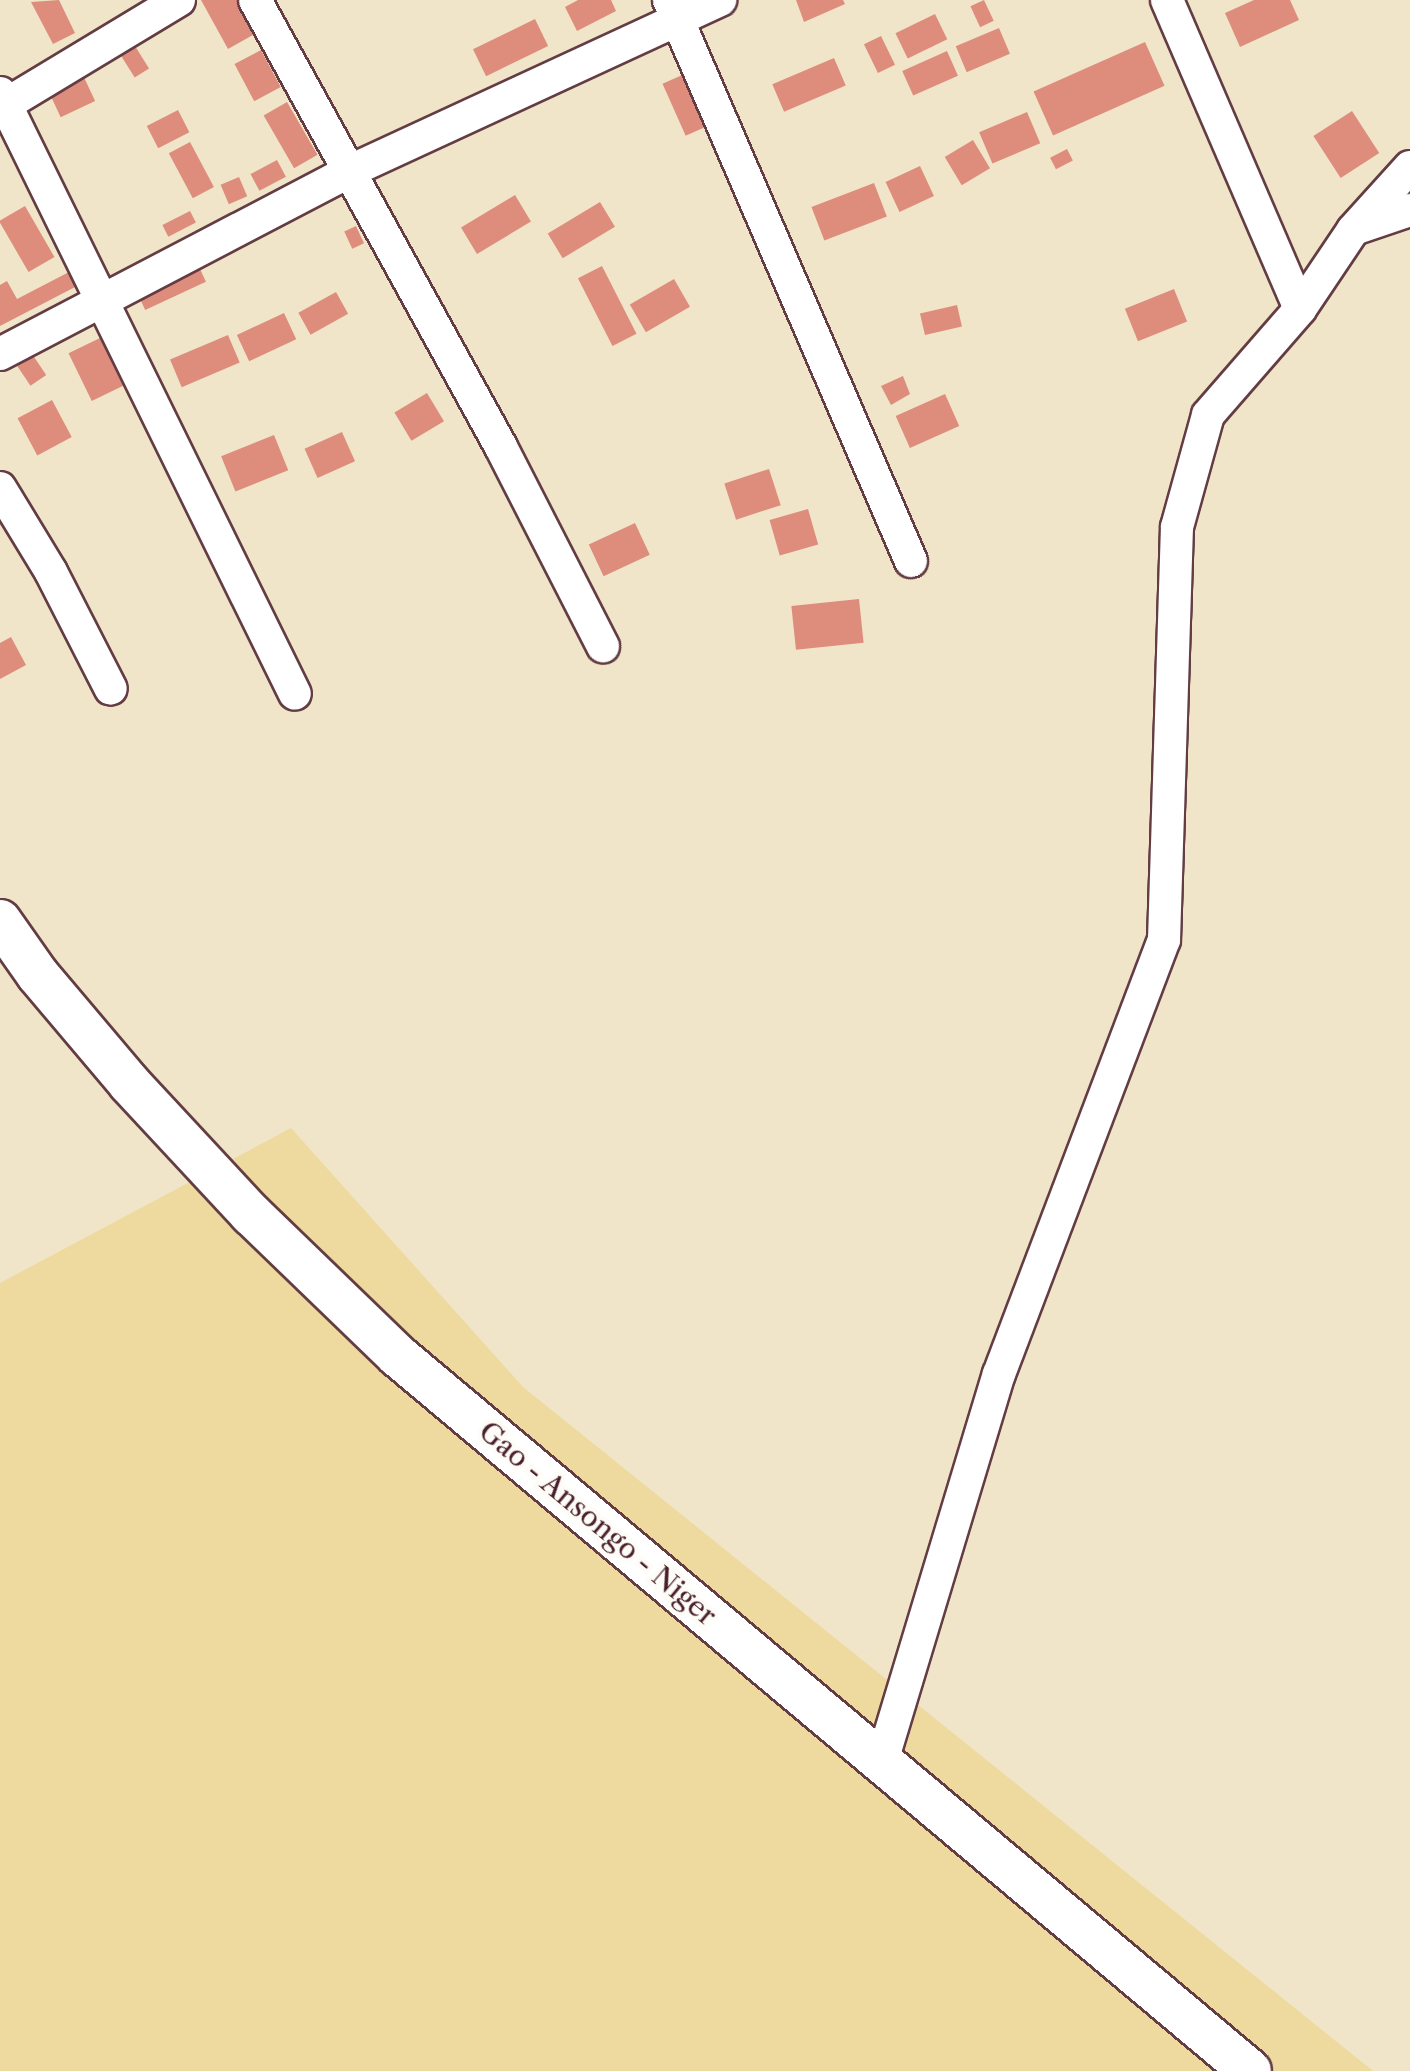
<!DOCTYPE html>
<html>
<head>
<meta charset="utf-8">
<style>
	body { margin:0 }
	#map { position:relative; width:1410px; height:2071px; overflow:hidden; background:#f0e5c9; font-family:"Libre Caslon Text",serif }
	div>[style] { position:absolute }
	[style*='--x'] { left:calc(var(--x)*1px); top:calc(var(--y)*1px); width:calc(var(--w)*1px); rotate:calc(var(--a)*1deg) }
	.sand>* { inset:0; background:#eeda9e }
	.building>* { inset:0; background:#de8d7d; transform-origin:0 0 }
	.roads { filter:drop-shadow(2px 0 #633d43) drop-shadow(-2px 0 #633d43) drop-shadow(0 2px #633d43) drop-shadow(0 -2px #633d43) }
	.minor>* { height:32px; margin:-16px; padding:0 16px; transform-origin:16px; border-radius:16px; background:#fff }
	.major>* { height:42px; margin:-21px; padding:0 21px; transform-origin:21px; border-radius:21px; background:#fff }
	span { translate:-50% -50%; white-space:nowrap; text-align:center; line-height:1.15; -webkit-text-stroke:9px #fdfcf7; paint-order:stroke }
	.street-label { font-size:28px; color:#4a1f2b }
</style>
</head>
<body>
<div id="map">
	<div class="sand">
		<div style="clip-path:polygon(291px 1128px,523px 1387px,1373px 2071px,0 2071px,0 1283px)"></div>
	</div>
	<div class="building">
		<div style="clip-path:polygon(59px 0,75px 33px,53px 44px,31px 2px)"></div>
		<div style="clip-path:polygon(201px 0,240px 0,258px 32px,228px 49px)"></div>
		<div style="clip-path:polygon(578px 0,611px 0,616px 11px,577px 31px,565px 7px)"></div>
		<div style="clip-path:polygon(796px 0,843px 0,845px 4px,804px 22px)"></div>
		<div style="left:984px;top:0;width:23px;height:15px;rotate:65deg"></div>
		<div style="clip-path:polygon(1254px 0,1290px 0,1299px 20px,1240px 47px,1225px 13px)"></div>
		<div style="left:935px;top:14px;width:28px;height:44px;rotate:64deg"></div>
		<div style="left:535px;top:19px;width:30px;height:69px;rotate:64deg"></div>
		<div style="left:999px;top:28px;width:28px;height:47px;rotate:67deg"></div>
		<div style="left:881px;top:36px;width:32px;height:19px;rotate:64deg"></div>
		<div style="left:130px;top:38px;width:36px;height:17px;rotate:58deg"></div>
		<div style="left:1145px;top:42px;width:48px;height:122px;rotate:66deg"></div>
		<div style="left:261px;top:50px;width:42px;height:30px;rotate:62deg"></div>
		<div style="left:947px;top:51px;width:27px;height:49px;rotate:66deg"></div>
		<div style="left:834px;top:58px;width:30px;height:67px;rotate:67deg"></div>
		<div style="left:689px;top:72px;width:57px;height:29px;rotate:66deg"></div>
		<div style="left:82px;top:73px;width:31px;height:38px;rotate:65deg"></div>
		<div style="left:287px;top:102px;width:61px;height:27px;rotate:60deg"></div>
		<div style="left:178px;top:110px;width:25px;height:35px;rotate:63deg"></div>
		<div style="left:1352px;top:111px;width:50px;height:46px;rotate:57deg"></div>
		<div style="left:1027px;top:112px;width:34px;height:52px;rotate:67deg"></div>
		<div style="left:973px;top:140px;width:33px;height:33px;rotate:59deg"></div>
		<div style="left:190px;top:142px;width:51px;height:24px;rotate:62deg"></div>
		<div style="left:1067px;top:149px;width:13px;height:19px;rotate:63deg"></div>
		<div style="left:277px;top:160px;width:19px;height:30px;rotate:62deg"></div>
		<div style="left:920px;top:166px;width:33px;height:38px;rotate:65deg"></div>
		<div style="left:239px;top:177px;width:21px;height:20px;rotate:67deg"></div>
		<div style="left:874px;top:183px;width:36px;height:67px;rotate:69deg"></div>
		<div style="left:515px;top:195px;width:31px;height:63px;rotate:59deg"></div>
		<div style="left:600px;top:202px;width:29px;height:61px;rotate:59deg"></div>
		<div style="left:25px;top:206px;width:59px;height:30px;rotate:60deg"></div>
		<div style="left:190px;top:211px;width:13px;height:31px;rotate:63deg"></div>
		<div style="left:356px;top:226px;width:19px;height:13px;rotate:65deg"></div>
		<div style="left:602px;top:266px;width:76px;height:27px;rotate:63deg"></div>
		<div style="left:200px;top:269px;width:14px;height:67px;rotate:65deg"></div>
		<div style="clip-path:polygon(69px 272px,77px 286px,0 326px,0 285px,7px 281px,17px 299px)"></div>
		<div style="left:674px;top:279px;width:32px;height:51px;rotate:60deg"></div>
		<div style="left:1174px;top:289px;width:35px;height:53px;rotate:68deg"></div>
		<div style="left:336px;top:292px;width:25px;height:43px;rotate:61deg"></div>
		<div style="left:957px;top:305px;width:22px;height:38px;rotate:77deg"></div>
		<div style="left:284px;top:313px;width:29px;height:52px;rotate:65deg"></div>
		<div style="left:228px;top:335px;width:30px;height:63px;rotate:67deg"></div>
		<div style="left:100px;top:338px;width:53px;height:35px;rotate:64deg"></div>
		<div style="left:30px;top:351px;width:29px;height:19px;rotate:56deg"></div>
		<div style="clip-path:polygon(903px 376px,910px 394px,891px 405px,881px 386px)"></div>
		<div style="left:427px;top:393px;width:33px;height:38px;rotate:59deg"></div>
		<div style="left:945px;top:394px;width:35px;height:54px;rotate:66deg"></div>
		<div style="left:52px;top:400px;width:42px;height:39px;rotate:62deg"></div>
		<div style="left:342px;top:432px;width:32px;height:41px;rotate:66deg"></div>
		<div style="left:274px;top:435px;width:38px;height:57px;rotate:68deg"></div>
		<div style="left:769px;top:469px;width:38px;height:47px;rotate:72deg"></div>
		<div style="left:808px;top:509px;width:37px;height:40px;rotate:74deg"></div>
		<div style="left:635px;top:523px;width:35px;height:51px;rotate:65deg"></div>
		<div style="left:859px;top:599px;width:44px;height:68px;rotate:84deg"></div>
		<div style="clip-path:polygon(11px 637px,26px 665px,0 679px,0 643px)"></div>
	</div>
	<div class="roads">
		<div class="minor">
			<div style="--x:255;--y:0;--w:510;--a:61.17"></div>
			<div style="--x:501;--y:447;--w:224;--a:62.9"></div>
			<div style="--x:669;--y:0;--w:611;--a:66.67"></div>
			<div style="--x:1167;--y:0;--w:336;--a:66.7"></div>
			<div style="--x:0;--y:93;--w:669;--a:63.86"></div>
			<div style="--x:0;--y:108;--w:209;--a:-31.1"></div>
			<div style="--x:1357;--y:228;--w:56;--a:-18.8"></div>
			<div style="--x:0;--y:354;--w:395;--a:-27.6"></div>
			<div style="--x:350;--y:171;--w:408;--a:-24.8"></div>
			<div style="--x:0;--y:488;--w:98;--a:58.7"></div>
			<div style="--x:51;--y:572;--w:131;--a:62.9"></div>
			<div style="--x:882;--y:1761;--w:404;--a:-73.2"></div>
			<div style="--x:999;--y:1374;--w:464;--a:-69.2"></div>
			<div style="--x:1164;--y:940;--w:413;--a:-88.2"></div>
			<div style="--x:1177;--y:527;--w:116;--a:-74.5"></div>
			<div style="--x:1208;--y:415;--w:140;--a:-49"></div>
			<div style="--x:1300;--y:309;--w:95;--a:-56.1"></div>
			<div style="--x:1353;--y:230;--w:85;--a:-47.9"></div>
		</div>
		<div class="major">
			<div style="--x:0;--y:921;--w:66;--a:54.9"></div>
			<div style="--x:38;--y:975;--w:143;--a:49.8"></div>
			<div style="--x:130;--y:1084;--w:178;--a:47.1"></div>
			<div style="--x:251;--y:1214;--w:204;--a:44"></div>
			<div style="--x:398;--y:1356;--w:1112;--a:40"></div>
		</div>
	</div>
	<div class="street-label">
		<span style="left:598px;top:1523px;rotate:40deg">Gao - Ansongo - Niger</span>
	</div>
</div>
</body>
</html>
